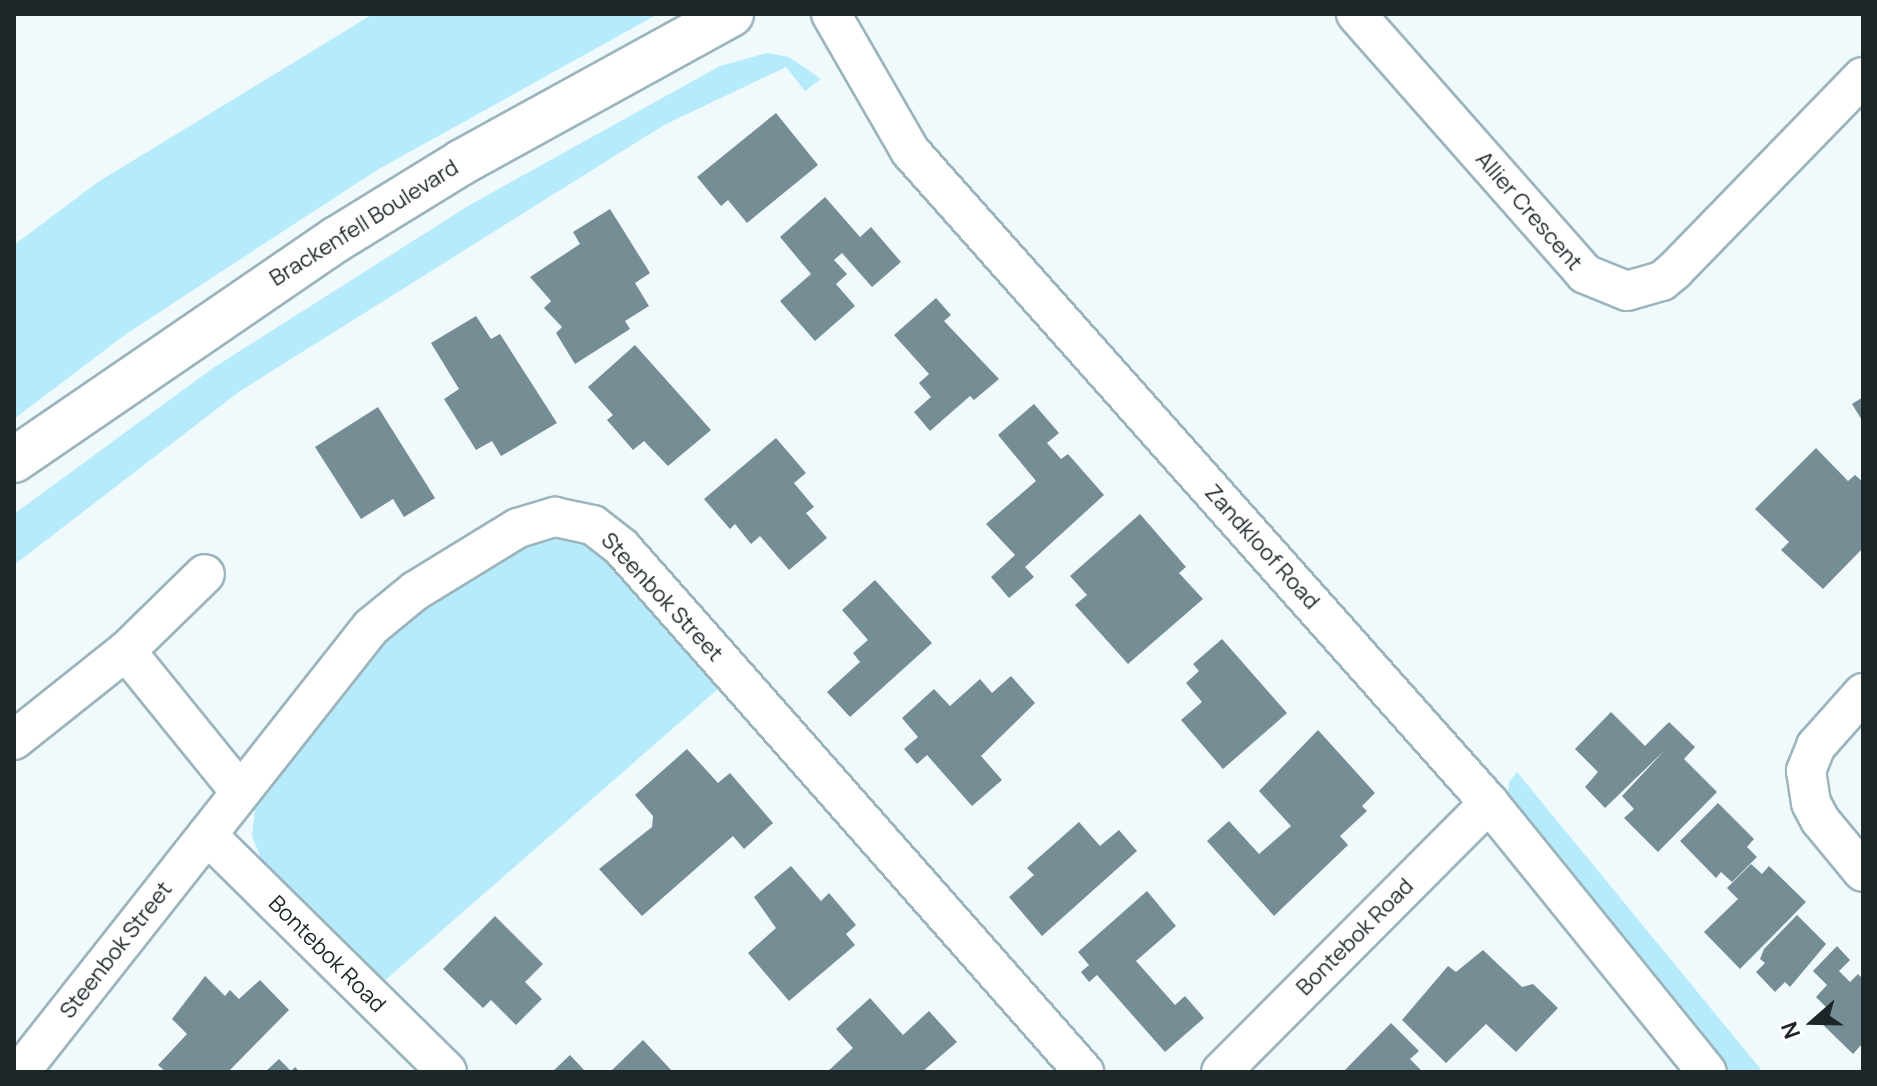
<!DOCTYPE html>
<html>
<head>
<meta charset="utf-8">
<style>
	body { margin:0 }
	#map { position:relative; width:1877px; height:1086px; overflow:hidden; background:#f0fafd; font-family:Manrope,sans-serif }
	div>[style] { position:absolute }
	[style*='--x'] { left:calc(var(--x)*1px); top:calc(var(--y)*1px); width:calc(var(--w)*1px); rotate:calc(var(--a)*1deg) }
	.green>* { inset:0; background:#b5ebfb }
	.building>* { inset:0; background:#758d94 }
	.roads { filter:drop-shadow(2px 0 #9cb4bc) drop-shadow(-2px 0 #9cb4bc) drop-shadow(0 2px #9cb4bc) drop-shadow(0 -2px #9cb4bc) }
	.street>* { height:38px; margin:-19px; padding:0 19px; transform-origin:19px; border-radius:19px; background:#fff }
	.secondary>* { height:44px; margin:-22px; padding:0 22px; transform-origin:22px; border-radius:22px; background:#fff }
	span { translate:-50% -50%; white-space:nowrap; text-align:center; line-height:1.15; -webkit-text-stroke:7px #fff; paint-order:stroke }
	.street-label { font-size:22px; color:#1c2528 }
	.frame { position:absolute; inset:0; border:16px solid #1c2528; pointer-events:none }
	.north { position:absolute; left:1773px; top:982px; width:80px; height:80px; -webkit-text-stroke:6px #fff; paint-order:stroke; rotate:250deg; font-size:22px; font-weight:700; line-height:32px; text-align:center; color:#1c2528 }
	.north::after { content:''; display:block; margin:auto; width:28px; height:36px; background:#1c2528; clip-path:polygon(50% 0,100% 100%,50% 72%,0 100%) }
</style>
</head>
<body>
<div id="map">
	<div class="green">
		<div style="clip-path:polygon(373px 14px,658px 14px,377px 170px,126px 334px,14px 419px,14px 245px,98px 182px)"></div>
		<div style="clip-path:polygon(767px 53px,789px 57px,821px 79px,805px 91px,786px 67px,664px 125px,240px 391px,14px 565px,14px 514px,213px 368px,468px 206px,720px 66px)"></div>
		<div style="clip-path:polygon(547px 537px,578px 540px,607px 557px,719px 688px,383px 982px,262px 861px,252px 836px,255px 808px,397px 628px,520px 547px)"></div>
		<div style="clip-path:polygon(1517px 772px,1763px 1072px,1728px 1072px,1507px 803px,1509px 782px)"></div>
	</div>
	<div class="building">
		<div style="clip-path:polygon(776px 113px,818px 165px,747px 223px,728px 200px,721px 206px,697px 177px)"></div>
		<div style="clip-path:polygon(825px 197px,860px 237px,871px 227px,901px 262px,872px 287px,842px 253px,834px 260px,847px 274px,836px 284px,855px 306px,815px 341px,780px 301px,811px 274px,780px 237px)"></div>
		<div style="clip-path:polygon(610px 209px,650px 273px,635px 283px,649px 306px,625px 321px,630px 329px,575px 364px,556px 333px,562px 327px,544px 308px,551px 301px,530px 277px,580px 244px,573px 232px)"></div>
		<div style="clip-path:polygon(936px 298px,951px 315px,944px 321px,999px 379px,974px 400px,970px 396px,930px 431px,914px 412px,931px 397px,919px 383px,929px 374px,894px 335px)"></div>
		<div style="clip-path:polygon(476px 316px,491px 339px,500px 334px,557px 423px,501px 456px,492px 441px,476px 450px,444px 399px,459px 389px,431px 343px)"></div>
		<div style="clip-path:polygon(635px 345px,711px 430px,668px 466px,644px 441px,633px 450px,607px 420px,613px 415px,588px 387px)"></div>
		<div style="clip-path:polygon(1863px 397px,1863px 422px,1852px 404px)"></div>
		<div style="clip-path:polygon(1034px 404px,1059px 433px,1047px 443px,1061px 459px,1068px 454px,1104px 495px,1025px 567px,1034px 577px,1009px 598px,991px 577px,1015px 555px,986px 524px,1036px 481px,998px 435px)"></div>
		<div style="clip-path:polygon(378px 407px,435px 498px,404px 517px,393px 499px,361px 519px,315px 447px)"></div>
		<div style="clip-path:polygon(776px 438px,806px 473px,794px 483px,814px 507px,806px 513px,827px 538px,789px 570px,760px 536px,751px 544px,735px 524px,730px 529px,704px 499px)"></div>
		<div style="clip-path:polygon(1816px 448px,1848px 481px,1855px 475px,1863px 482px,1863px 548px,1823px 589px,1781px 550px,1789px 542px,1755px 509px)"></div>
		<div style="clip-path:polygon(1140px 514px,1186px 567px,1179px 573px,1203px 599px,1128px 664px,1075px 605px,1087px 595px,1070px 576px)"></div>
		<div style="clip-path:polygon(875px 580px,932px 643px,850px 717px,827px 692px,860px 662px,853px 653px,868px 640px,842px 610px)"></div>
		<div style="clip-path:polygon(1222px 639px,1287px 713px,1223px 769px,1181px 720px,1202px 702px,1186px 683px,1199px 671px,1193px 664px)"></div>
		<div style="clip-path:polygon(1011px 676px,1035px 703px,981px 756px,1002px 780px,972px 806px,927px 755px,917px 764px,904px 749px,918px 737px,902px 718px,934px 689px,950px 706px,980px 679px,992px 693px)"></div>
		<div style="clip-path:polygon(1611px 712px,1645px 746px,1669px 722px,1695px 747px,1684px 759px,1717px 792px,1658px 852px,1624px 818px,1634px 809px,1622px 796px,1665px 750px,1605px 808px,1585px 787px,1598px 772px,1575px 749px)"></div>
		<div style="clip-path:polygon(1318px 730px,1375px 793px,1362px 806px,1367px 811px,1340px 836px,1348px 845px,1274px 916px,1207px 841px,1229px 821px,1259px 854px,1291px 826px,1259px 791px)"></div>
		<div style="clip-path:polygon(687px 749px,718px 783px,730px 773px,773px 823px,744px 849px,733px 836px,642px 916px,599px 869px,652px 827px,653px 816px,635px 795px)"></div>
		<div style="clip-path:polygon(1718px 803px,1754px 839px,1747px 847px,1757px 857px,1732px 882px,1721px 872px,1716px 878px,1680px 841px)"></div>
		<div style="clip-path:polygon(1079px 822px,1100px 846px,1119px 830px,1137px 851px,1042px 936px,1009px 897px,1034px 875px,1027px 868px)"></div>
		<div style="clip-path:polygon(1751px 864px,1762px 874px,1769px 866px,1806px 902px,1740px 969px,1704px 932px,1738px 899px,1727px 888px)"></div>
		<div style="clip-path:polygon(791px 866px,821px 901px,829px 893px,856px 925px,846px 934px,855px 945px,789px 1001px,748px 953px,776px 928px,754px 897px)"></div>
		<div style="clip-path:polygon(1147px 891px,1176px 926px,1136px 961px,1175px 1005px,1185px 996px,1204px 1018px,1165px 1052px,1097px 975px,1089px 982px,1081px 972px,1089px 965px,1078px 952px)"></div>
		<div style="clip-path:polygon(1797px 915px,1826px 944px,1790px 987px,1785px 982px,1775px 992px,1756px 972px,1765px 963px,1760px 959px,1764px 949px)"></div>
		<div style="clip-path:polygon(495px 916px,543px 964px,525px 982px,542px 999px,516px 1025px,491px 1000px,483px 1008px,443px 969px)"></div>
		<div style="clip-path:polygon(1837px 946px,1850px 960px,1839px 971px,1850px 982px,1858px 974px,1863px 979px,1863px 1043px,1853px 1054px,1816px 1018px,1827px 1008px,1816px 997px,1827px 985px,1813px 971px)"></div>
		<div style="clip-path:polygon(1483px 950px,1522px 987px,1533px 984px,1558px 1008px,1516px 1052px,1486px 1024px,1446px 1063px,1402px 1020px,1448px 966px,1456px 972px)"></div>
		<div style="clip-path:polygon(205px 976px,225px 996px,230px 990px,239px 999px,260px 980px,289px 1010px,228px 1072px,166px 1072px,158px 1065px,187px 1034px,172px 1019px)"></div>
		<div style="clip-path:polygon(870px 998px,903px 1035px,929px 1011px,957px 1042px,922px 1072px,827px 1072px,853px 1048px,836px 1029px)"></div>
		<div style="clip-path:polygon(1391px 1023px,1419px 1051px,1410px 1059px,1423px 1072px,1343px 1072px)"></div>
		<div style="clip-path:polygon(643px 1040px,673px 1072px,610px 1072px)"></div>
		<div style="clip-path:polygon(570px 1055px,586px 1072px,552px 1072px)"></div>
		<div style="clip-path:polygon(279px 1059px,291px 1071px,295px 1067px,300px 1072px,265px 1072px)"></div>
	</div>
	<div class="roads">
		<div class="street">
			<div style="--x:831;--y:14;--w:158;--a:60"></div>
			<div style="--x:910;--y:151;--w:872;--a:48.39"></div>
			<div style="--x:1489;--y:803;--w:346;--a:51"></div>
			<div style="--x:1356;--y:14;--w:346;--a:48.6"></div>
			<div style="--x:1585;--y:274;--w:45;--a:22"></div>
			<div style="--x:1627;--y:291;--w:36;--a:-16"></div>
			<div style="--x:1662;--y:281;--w:17;--a:-40"></div>
			<div style="--x:1675;--y:270;--w:269;--a:-45.8"></div>
			<div style="--x:126;--y:651;--w:181;--a:51"></div>
			<div style="--x:1863;--y:693;--w:71;--a:131.6"></div>
			<div style="--x:1816;--y:746;--w:27;--a:112"></div>
			<div style="--x:1806;--y:771;--w:32;--a:81"></div>
			<div style="--x:1811;--y:803;--w:19;--a:62"></div>
			<div style="--x:1820;--y:820;--w:67;--a:50.4"></div>
			<div style="--x:14;--y:740;--w:143;--a:-38.5"></div>
			<div style="--x:126;--y:651;--w:110;--a:-44.3"></div>
			<div style="--x:207;--y:835;--w:337;--a:44.6"></div>
			<div style="--x:20;--y:1072;--w:567;--a:-51.73"></div>
			<div style="--x:371;--y:627;--w:57;--a:-39.3"></div>
			<div style="--x:415;--y:591;--w:121;--a:-31.5"></div>
			<div style="--x:518;--y:528;--w:39;--a:-17"></div>
			<div style="--x:555;--y:517;--w:39;--a:12"></div>
			<div style="--x:593;--y:525;--w:37;--a:38"></div>
			<div style="--x:622;--y:548;--w:699;--a:48.6"></div>
			<div style="--x:1221;--y:1072;--w:380;--a:-45.1"></div>
		</div>
		<div class="secondary">
			<div style="--x:14;--y:460;--w:391;--a:-34.4"></div>
			<div style="--x:337;--y:239;--w:147;--a:-31.6"></div>
			<div style="--x:462;--y:162;--w:307;--a:-28.8"></div>
		</div>
	</div>
	<div class="street-label">
		<span style="left:1529px;top:211px;rotate:49deg">Allier Crescent</span>
		<span style="left:364px;top:223px;rotate:-32deg">Brackenfell Boulevard</span>
		<span style="left:1262px;top:547px;rotate:48deg">Zandkloof Road</span>
		<span style="left:662px;top:597px;rotate:47deg">Steenbok Street</span>
		<span style="left:1355px;top:937px;rotate:-45deg">Bontebok Road</span>
		<span style="left:116px;top:950px;rotate:-52deg">Steenbok Street</span>
		<span style="left:327px;top:954px;rotate:45deg">Bontebok Road</span>
	</div>
	<div class="frame"></div>
	<div class="north">N</div>
</div>
</body>
</html>
